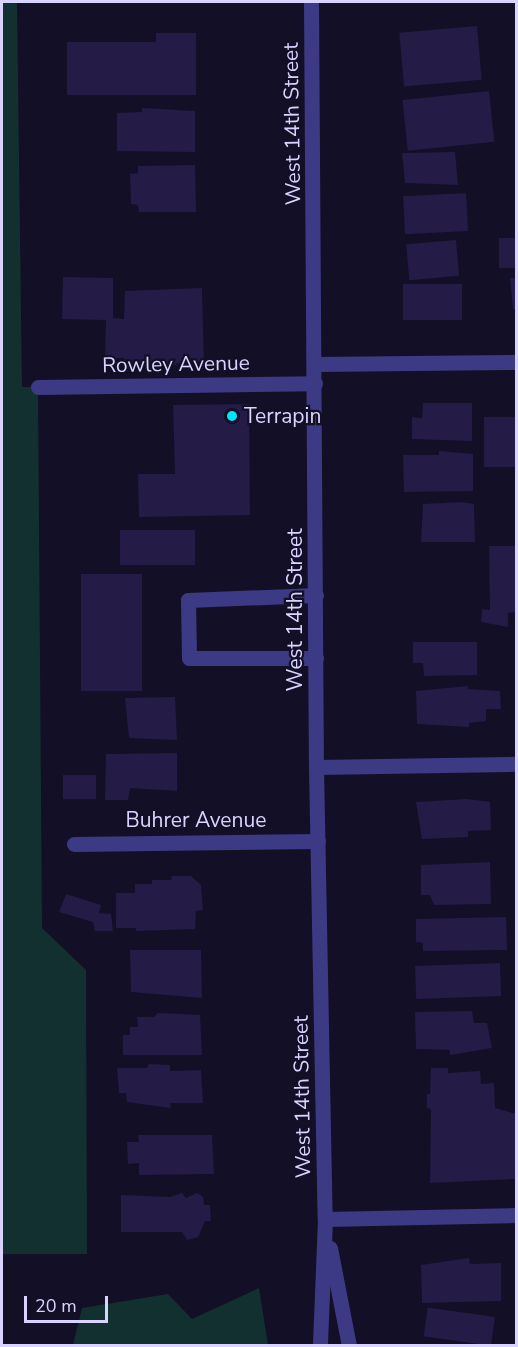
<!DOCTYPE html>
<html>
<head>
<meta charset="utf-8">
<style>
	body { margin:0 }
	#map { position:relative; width:518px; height:1347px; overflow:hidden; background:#130f26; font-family:"Nunito Sans",sans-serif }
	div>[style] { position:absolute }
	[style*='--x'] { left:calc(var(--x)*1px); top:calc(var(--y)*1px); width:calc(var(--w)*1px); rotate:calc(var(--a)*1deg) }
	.green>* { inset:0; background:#12302f }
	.building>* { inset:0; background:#241b47; transform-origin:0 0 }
	.minor>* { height:15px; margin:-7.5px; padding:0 7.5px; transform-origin:7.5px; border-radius:7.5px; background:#3d3a85 }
	.dots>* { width:16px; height:16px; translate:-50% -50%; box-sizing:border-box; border:3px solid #130f26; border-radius:50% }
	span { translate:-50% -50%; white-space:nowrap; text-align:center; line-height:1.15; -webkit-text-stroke:4.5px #130f26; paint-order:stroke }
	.street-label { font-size:21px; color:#d9d4ff }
	.poi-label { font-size:21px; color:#d9d4ff }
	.left { translate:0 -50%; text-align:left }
	.frame { position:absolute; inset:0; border:3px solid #d9d4ff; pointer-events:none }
	.scale { position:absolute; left:24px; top:1296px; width:84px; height:27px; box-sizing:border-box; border:3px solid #d9d4ff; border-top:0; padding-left:8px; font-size:18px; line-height:21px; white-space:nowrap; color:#d9d4ff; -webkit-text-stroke:4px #130f26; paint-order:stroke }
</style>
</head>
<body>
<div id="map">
	<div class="green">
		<div style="clip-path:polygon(2px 2px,17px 2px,22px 387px,38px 387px,42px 928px,86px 970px,87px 1254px,2px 1254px)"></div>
		<div style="clip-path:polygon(259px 1288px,268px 1345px,73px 1345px,82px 1308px,168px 1294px,192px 1319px)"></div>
	</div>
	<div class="building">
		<div style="left:477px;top:26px;width:54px;height:78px;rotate:85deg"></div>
		<div style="clip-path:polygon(156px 33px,196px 33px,196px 95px,67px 95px,67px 42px,156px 42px)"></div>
		<div style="left:489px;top:91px;width:51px;height:87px;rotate:84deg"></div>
		<div style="clip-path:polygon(142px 108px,195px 111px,195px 152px,117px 151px,117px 113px,142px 112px)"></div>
		<div style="clip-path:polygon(455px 152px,458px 185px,405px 183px,402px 153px)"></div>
		<div style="clip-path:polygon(195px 165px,196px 212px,139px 212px,138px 205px,131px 204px,130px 174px,138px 173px,138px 166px)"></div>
		<div style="left:466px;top:193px;width:38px;height:63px;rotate:87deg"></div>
		<div style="left:499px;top:238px;width:17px;height:30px"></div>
		<div style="left:456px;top:240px;width:36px;height:50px;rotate:85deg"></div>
		<div style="clip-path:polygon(63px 277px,113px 278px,113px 318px,124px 319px,125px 291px,202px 288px,204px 366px,124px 364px,124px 358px,105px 358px,106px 320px,62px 319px)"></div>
		<div style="clip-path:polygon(510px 278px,516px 278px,516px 309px,513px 309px)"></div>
		<div style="left:403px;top:284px;width:59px;height:36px"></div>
		<div style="clip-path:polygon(423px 403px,472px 403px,472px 441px,412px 439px,412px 417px,422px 418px)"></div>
		<div style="clip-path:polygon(249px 404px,250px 515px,139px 517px,138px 474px,175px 474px,173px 405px)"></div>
		<div style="left:516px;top:417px;width:50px;height:32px;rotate:90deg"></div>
		<div style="clip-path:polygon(439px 451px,473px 454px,473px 491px,404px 492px,403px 455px,439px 455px)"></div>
		<div style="clip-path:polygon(462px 502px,474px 504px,475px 542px,421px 542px,423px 504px)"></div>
		<div style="left:120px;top:530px;width:75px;height:35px"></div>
		<div style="clip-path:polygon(489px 546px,516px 546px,516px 612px,508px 613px,508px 627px,481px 622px,482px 609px,490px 610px)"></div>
		<div style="left:81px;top:574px;width:61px;height:117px"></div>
		<div style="clip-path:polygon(413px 642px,477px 642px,477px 675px,424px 676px,423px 663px,413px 663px)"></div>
		<div style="clip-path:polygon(468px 686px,468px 689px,500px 691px,501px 709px,486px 709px,486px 721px,469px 723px,469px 727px,417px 724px,416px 691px)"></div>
		<div style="clip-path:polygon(175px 697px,177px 740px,129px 738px,125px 698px)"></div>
		<div style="clip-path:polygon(177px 753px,177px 791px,130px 788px,128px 800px,105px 800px,106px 754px)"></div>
		<div style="left:96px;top:775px;width:24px;height:33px;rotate:90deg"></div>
		<div style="clip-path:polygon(467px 799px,490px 802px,491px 830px,468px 831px,468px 837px,422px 839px,416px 802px)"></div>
		<div style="clip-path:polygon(490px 862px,491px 904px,434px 905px,430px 895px,421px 895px,421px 865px)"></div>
		<div style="clip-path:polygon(172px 876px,191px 876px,201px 885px,203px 910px,196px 911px,195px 929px,136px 931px,136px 928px,116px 928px,116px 893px,135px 893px,135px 884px,152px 884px,152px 880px,171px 880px)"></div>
		<div style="clip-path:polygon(66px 894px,101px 905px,99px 913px,111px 914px,113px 931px,95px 931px,93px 922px,59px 912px)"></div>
		<div style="clip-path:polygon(506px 917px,507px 950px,423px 951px,423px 943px,416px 942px,416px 919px)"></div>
		<div style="clip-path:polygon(130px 950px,201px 950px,202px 998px,131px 992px)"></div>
		<div style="left:500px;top:963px;width:33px;height:85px;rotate:88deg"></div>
		<div style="clip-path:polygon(472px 1011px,474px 1023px,487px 1023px,492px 1048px,450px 1055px,450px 1050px,416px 1049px,415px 1012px)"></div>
		<div style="clip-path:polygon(158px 1013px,200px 1015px,202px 1055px,123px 1055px,123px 1035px,130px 1035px,130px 1027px,138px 1027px,137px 1017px,154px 1017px)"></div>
		<div style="clip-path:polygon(149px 1064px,170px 1065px,170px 1071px,201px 1070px,203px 1103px,170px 1103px,171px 1108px,127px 1102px,126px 1093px,119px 1093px,117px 1068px,147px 1068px)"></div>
		<div style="clip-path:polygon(431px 1068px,448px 1068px,448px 1073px,480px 1071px,481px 1084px,494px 1083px,495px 1108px,516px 1114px,516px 1179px,430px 1183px,431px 1109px,427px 1108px,427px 1094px,430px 1094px)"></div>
		<div style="clip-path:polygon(138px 1135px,212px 1135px,214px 1174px,139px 1175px,139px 1163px,128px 1164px,127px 1142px,139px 1142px)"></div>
		<div style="clip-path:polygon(182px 1193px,186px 1198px,197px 1193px,203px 1197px,204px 1205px,210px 1205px,211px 1221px,205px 1221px,198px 1237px,187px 1240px,182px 1232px,121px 1232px,121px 1195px,170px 1197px)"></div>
		<div style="clip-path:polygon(469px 1258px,470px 1264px,501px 1263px,501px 1301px,422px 1303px,421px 1265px)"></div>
		<div style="left:495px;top:1317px;width:29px;height:68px;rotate:98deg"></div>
	</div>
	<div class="minor">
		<div style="--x:311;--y:2;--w:765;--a:89.63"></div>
		<div style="--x:316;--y:767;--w:452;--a:88.9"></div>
		<div style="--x:325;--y:1219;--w:127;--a:92.3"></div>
		<div style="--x:315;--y:364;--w:201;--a:-0.6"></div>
		<div style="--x:38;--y:387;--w:277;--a:-0.8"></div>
		<div style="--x:316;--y:595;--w:128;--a:177.8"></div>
		<div style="--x:188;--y:600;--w:58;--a:89"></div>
		<div style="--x:189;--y:658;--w:127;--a:0"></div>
		<div style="--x:316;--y:767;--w:200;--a:-0.9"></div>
		<div style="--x:74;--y:844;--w:244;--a:-0.7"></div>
		<div style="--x:325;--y:1219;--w:191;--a:-1.2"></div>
		<div style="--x:330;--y:1248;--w:100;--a:79"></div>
	</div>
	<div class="dots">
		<div style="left:232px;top:416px;background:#00e5ff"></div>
	</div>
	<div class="street-label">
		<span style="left:292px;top:124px;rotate:-91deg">West 14th Street</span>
		<span style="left:176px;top:364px;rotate:-1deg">Rowley Avenue</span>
		<span style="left:295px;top:610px;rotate:-90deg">West 14th Street</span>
		<span style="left:196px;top:820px">Buhrer Avenue</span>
		<span style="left:302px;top:1097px;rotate:-91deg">West 14th Street</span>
	</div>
	<div class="poi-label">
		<span class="left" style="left:244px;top:416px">Terrapin</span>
	</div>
	<div class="frame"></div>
	<div class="scale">20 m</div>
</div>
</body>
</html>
